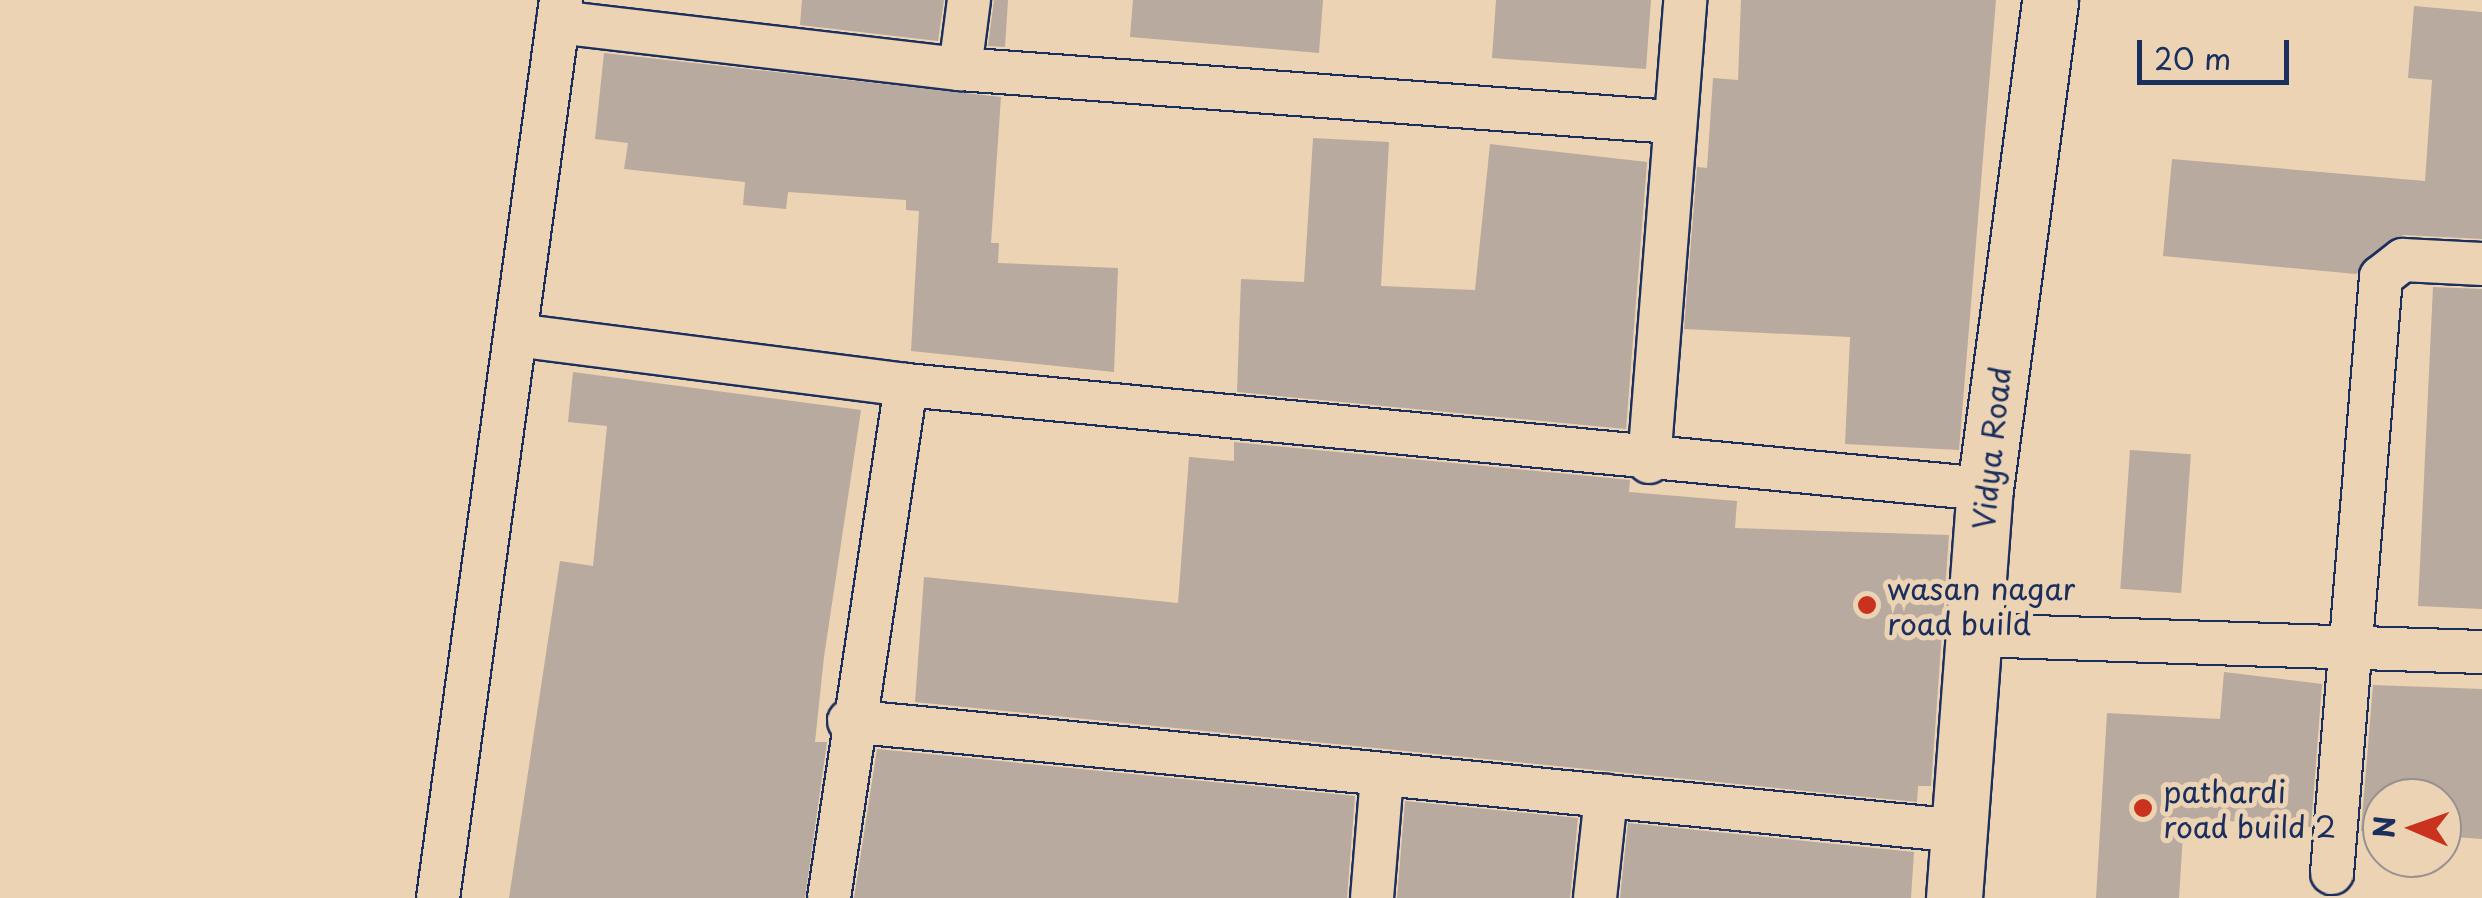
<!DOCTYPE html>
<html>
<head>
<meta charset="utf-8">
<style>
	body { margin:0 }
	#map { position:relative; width:2482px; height:898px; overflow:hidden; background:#ecd3b4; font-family:"Playpen Sans",sans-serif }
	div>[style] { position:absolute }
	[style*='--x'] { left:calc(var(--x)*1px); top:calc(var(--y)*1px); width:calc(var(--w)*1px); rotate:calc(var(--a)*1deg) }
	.building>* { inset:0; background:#b8aa9f; transform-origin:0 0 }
	.roads { filter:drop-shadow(2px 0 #1b2f5e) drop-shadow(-2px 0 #1b2f5e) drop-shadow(0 2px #1b2f5e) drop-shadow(0 -2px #1b2f5e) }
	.street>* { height:42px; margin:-21px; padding:0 21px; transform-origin:21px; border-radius:21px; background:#ecd3b4 }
	.secondary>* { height:55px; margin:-27.5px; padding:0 27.5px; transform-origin:27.5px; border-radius:27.5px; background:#ecd3b4 }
	.dots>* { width:28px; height:28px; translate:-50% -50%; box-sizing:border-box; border:5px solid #ecd3b4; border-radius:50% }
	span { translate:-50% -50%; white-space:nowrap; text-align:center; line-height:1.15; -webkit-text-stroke:10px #ecd3b4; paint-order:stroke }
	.street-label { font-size:30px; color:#1b2f5e }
	.poi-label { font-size:30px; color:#1b2f5e }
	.left { translate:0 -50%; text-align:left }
	.north { position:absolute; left:2362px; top:778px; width:100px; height:100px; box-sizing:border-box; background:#ecd3b4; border:2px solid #989192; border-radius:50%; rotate:272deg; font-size:28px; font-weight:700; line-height:40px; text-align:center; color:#1b2f5e }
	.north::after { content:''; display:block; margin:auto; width:35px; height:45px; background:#c8321e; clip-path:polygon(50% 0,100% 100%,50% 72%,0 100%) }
	.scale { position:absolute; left:2137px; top:40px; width:152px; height:45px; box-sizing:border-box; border:5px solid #1b2f5e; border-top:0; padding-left:12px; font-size:30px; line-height:35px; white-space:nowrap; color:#1b2f5e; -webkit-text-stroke:8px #ecd3b4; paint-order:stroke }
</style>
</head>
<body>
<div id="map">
	<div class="building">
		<div style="clip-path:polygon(802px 0,944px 0,938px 41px,800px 25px)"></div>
		<div style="clip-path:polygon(994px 0,1008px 0,1005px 47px,988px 46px)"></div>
		<div style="clip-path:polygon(1133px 0,1323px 0,1319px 53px,1130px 37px)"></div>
		<div style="clip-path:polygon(1496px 0,1651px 0,1646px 69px,1492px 58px)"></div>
		<div style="clip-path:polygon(1741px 0,1996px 0,1959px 450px,1845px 444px,1850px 337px,1684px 329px,1697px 167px,1707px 168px,1713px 78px,1738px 80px)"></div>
		<div style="clip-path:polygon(2414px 6px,2482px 12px,2482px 239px,2403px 235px,2356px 274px,2163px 256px,2172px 159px,2425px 181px,2432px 80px,2408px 78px)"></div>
		<div style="clip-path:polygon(604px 53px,1001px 97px,991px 243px,999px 243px,998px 263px,1118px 268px,1114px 372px,911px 351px,919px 211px,906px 210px,906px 200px,788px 192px,786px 209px,743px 205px,745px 182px,624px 169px,628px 143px,595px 139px)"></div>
		<div style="clip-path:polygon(1313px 138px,1389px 142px,1381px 286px,1475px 290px,1490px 144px,1647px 162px,1626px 429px,1237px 392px,1241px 279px,1304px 282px)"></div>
		<div style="clip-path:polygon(2433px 287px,2482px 289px,2482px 609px,2418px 606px)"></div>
		<div style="clip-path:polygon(573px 372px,861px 410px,824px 657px,815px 742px,827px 742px,805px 898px,509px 898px,560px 561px,593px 566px,607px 426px,568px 422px)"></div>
		<div style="clip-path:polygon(1234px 442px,1630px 480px,1629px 492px,1737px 501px,1735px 528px,1949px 535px,1931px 786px,1918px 786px,1917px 802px,915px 702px,924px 577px,1178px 603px,1189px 457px,1234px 461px)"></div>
		<div style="left:2130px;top:450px;width:61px;height:139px;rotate:4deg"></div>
		<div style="clip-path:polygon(2224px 672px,2322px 684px,2311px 827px,2184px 818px,2179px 898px,2096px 898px,2107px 713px,2220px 719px)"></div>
		<div style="clip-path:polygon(2373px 685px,2482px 689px,2482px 839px,2442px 836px,2442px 798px,2382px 798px,2382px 832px,2361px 831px)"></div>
		<div style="clip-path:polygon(877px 749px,1355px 796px,1347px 898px,854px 898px)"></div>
		<div style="clip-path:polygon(1405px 801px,1578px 818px,1570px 898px,1397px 898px)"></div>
		<div style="clip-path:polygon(1628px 823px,1914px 852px,1911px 898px,1620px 898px)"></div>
	</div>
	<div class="roads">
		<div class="street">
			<div style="--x:558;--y:22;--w:405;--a:6.7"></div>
			<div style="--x:960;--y:69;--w:714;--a:4.26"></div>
			<div style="--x:960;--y:69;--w:70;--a:-82.6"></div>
			<div style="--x:516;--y:335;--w:393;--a:7.3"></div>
			<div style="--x:906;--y:385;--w:1084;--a:5.51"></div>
			<div style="--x:1649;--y:462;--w:463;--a:-85.5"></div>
			<div style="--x:1974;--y:635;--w:508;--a:1.92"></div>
			<div style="--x:849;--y:721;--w:1115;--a:5.66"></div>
			<div style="--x:2332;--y:873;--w:598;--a:-85.3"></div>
			<div style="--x:2381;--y:277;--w:28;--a:-38"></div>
			<div style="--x:2403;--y:260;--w:79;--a:2.9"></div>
			<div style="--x:438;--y:898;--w:906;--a:-82.2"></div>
			<div style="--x:829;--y:898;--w:519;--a:-81.46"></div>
			<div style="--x:1372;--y:898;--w:122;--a:-85.3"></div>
			<div style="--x:1595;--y:898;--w:103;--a:-83.8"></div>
		</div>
		<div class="secondary">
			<div style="--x:1954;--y:898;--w:410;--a:-85.7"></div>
			<div style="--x:1985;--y:489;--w:493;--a:-82.4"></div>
		</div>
	</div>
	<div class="dots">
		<div style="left:1867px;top:605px;background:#c8321e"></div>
		<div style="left:2143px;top:808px;background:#c8321e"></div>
	</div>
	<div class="street-label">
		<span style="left:1991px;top:448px;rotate:-84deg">Vidya Road</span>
	</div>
	<div class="poi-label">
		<span class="left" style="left:1887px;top:605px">wasan nagar<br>road build</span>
		<span class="left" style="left:2163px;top:808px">pathardi<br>road build 2</span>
	</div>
	<div class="north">N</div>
	<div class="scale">20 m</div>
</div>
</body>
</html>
